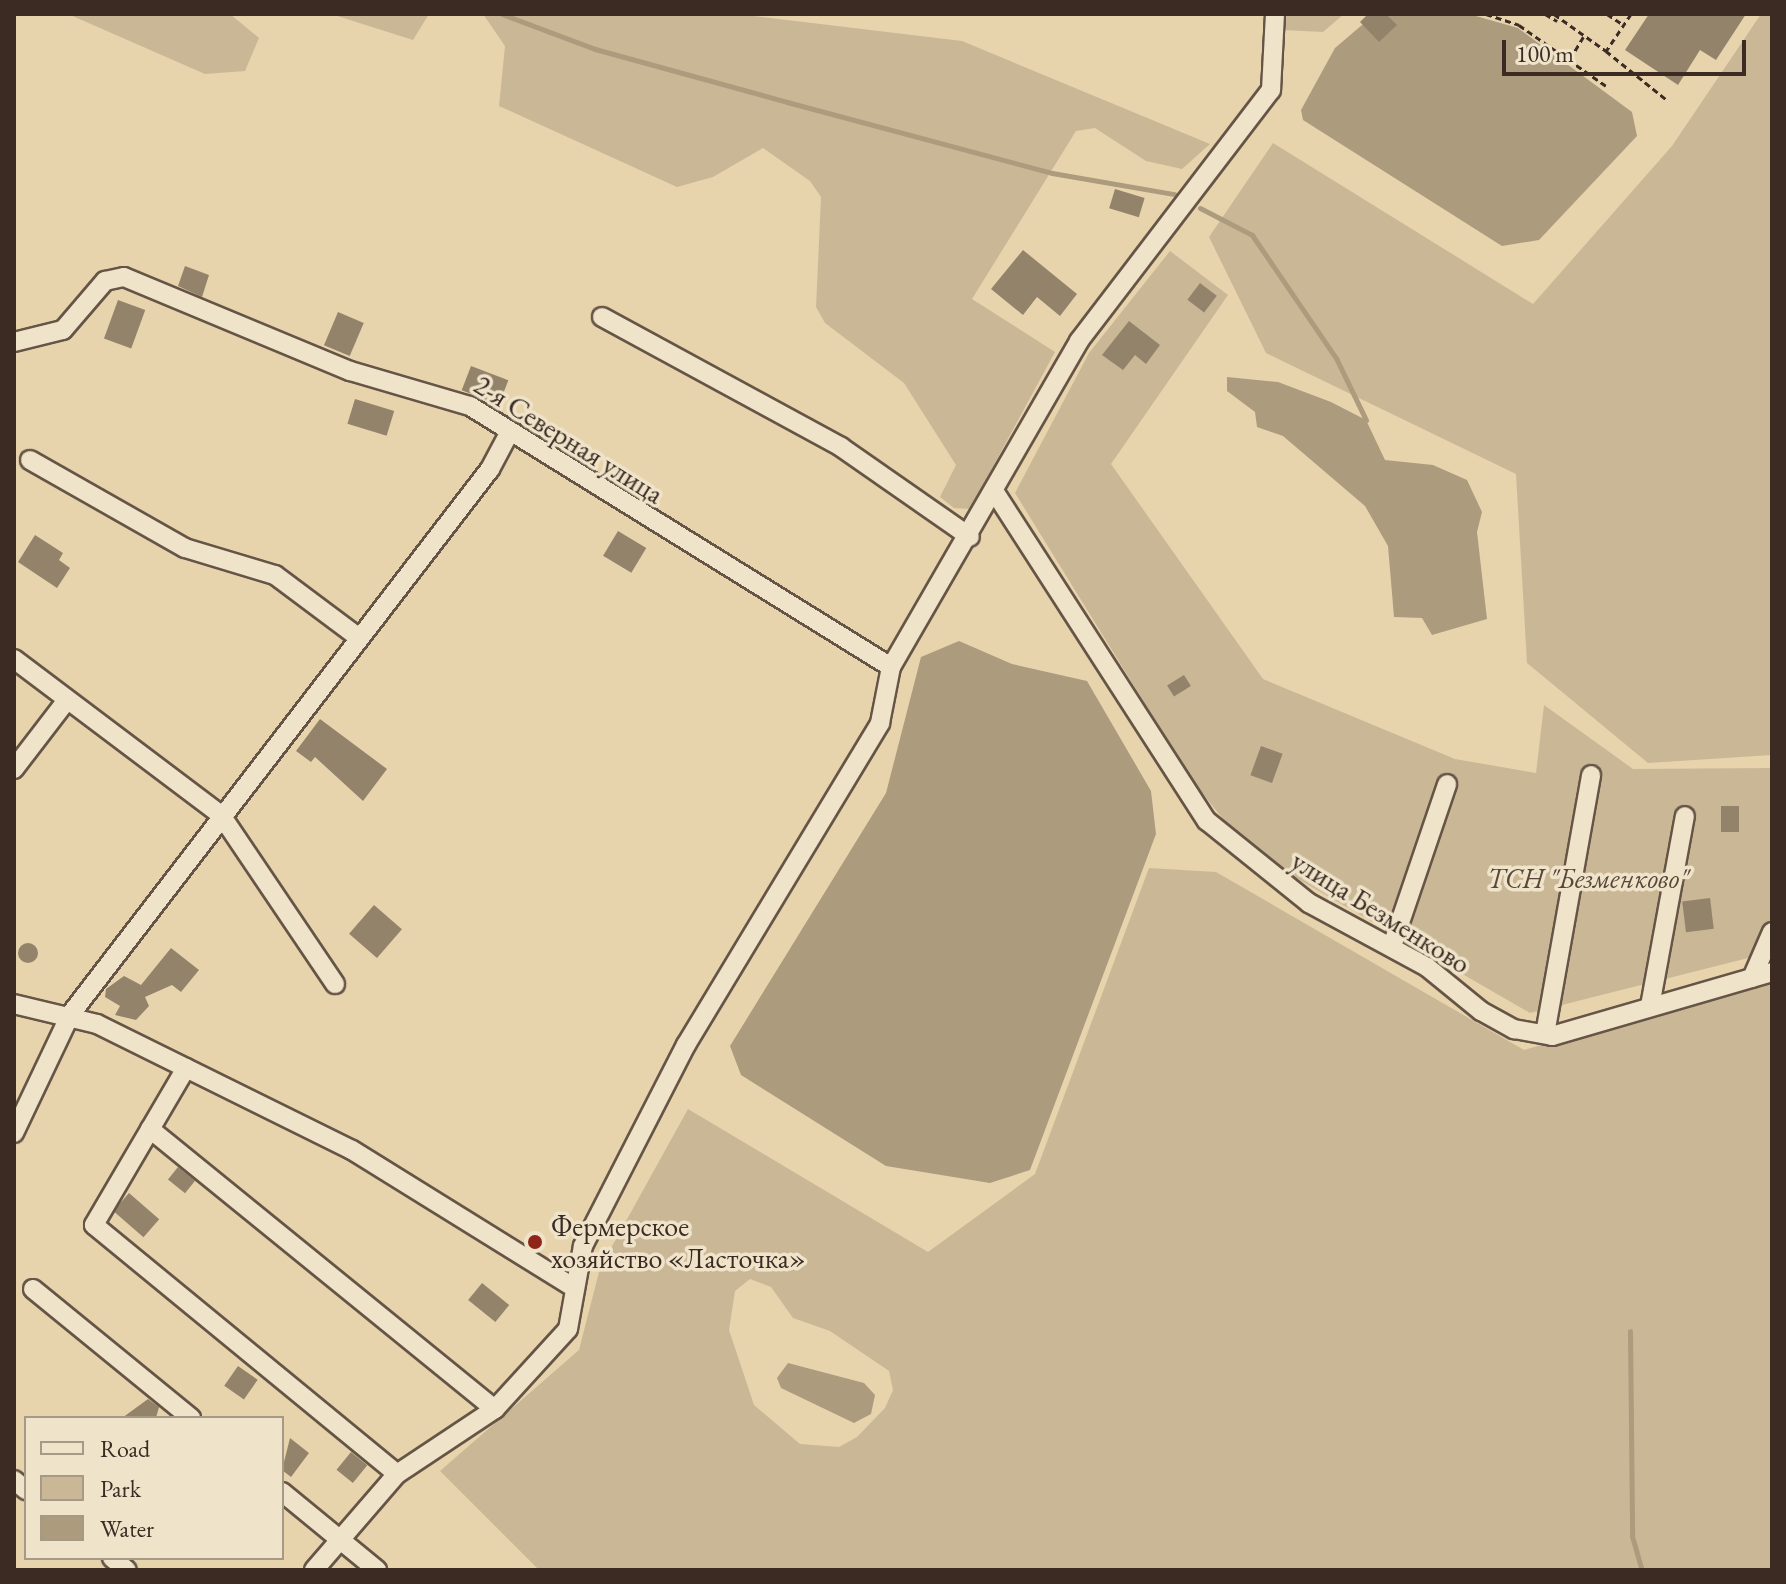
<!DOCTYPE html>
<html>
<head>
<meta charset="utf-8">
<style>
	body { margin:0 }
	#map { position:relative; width:1786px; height:1584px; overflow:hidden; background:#e7d4ad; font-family:"EB Garamond",serif }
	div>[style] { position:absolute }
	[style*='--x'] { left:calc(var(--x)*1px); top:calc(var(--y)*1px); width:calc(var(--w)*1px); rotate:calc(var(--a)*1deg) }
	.green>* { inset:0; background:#cab796 }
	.water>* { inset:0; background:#ad9b7e }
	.stream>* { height:5px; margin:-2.5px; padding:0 2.5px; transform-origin:2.5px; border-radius:2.5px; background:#ad9b7e }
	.building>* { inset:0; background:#94836b; transform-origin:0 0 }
	.round { border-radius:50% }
	.path>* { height:3px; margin-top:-1.5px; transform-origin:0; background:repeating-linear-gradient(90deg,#3b2b23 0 6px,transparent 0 10px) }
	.roads { filter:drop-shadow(2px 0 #665546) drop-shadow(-2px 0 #665546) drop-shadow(0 2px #665546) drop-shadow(0 -2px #665546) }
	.minor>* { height:18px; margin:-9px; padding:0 9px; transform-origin:9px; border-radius:9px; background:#efe3ca }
	.dots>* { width:22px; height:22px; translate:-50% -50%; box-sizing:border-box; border:4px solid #efe3ca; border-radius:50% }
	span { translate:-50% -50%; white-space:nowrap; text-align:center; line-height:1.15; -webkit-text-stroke:7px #efe3ca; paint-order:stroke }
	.street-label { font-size:28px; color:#3b2b23 }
	.park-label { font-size:28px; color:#58473a; font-style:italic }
	.poi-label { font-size:28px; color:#3b2b23 }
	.left { translate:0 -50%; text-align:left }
	.frame { position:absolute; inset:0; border:16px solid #3b2b23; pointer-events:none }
	.legend { position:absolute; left:24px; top:1416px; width:260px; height:144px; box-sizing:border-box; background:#efe3ca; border:2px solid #a79987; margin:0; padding:10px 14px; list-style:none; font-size:24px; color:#3b2b23 }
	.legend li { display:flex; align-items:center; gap:16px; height:40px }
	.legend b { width:40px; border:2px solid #a79987 }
	.scale { position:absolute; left:1502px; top:40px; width:244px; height:36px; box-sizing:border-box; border:4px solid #3b2b23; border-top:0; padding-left:10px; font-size:24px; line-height:28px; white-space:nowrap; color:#3b2b23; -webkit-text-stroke:6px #efe3ca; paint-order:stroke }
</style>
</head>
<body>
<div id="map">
	<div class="green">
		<div style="clip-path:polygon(68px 14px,230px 14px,259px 38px,245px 71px,205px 74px)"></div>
		<div style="clip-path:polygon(331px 14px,429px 14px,413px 40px)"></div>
		<div style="clip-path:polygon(483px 14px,737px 14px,962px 41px,1210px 144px,1182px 169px,1146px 161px,1095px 128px,1076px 131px,972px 299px,1055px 352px,970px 509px,954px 508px,940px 497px,956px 465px,904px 383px,825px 323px,816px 307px,821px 197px,810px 181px,763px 148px,713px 177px,677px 187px,499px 106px,505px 46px)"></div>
		<div style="clip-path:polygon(1283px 14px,1344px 14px,1323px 32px,1282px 30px)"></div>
		<div style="clip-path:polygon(1761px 14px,1772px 14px,1772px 755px,1648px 763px,1527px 663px,1516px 474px,1266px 353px,1209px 237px,1273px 143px,1533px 304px,1672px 146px)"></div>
		<div style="clip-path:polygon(1170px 251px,1228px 295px,1111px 464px,1263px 679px,1455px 759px,1536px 773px,1544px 705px,1633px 769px,1772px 768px,1772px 952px,1530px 1013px,1248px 850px,1194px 783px,1015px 493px,1089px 353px)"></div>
		<div style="clip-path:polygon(evenodd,1149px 868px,1216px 872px,1524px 1050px,1772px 980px,1772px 1570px,539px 1570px,440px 1471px,579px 1350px,600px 1268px,688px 1109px,928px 1252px,1035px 1174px,1149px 868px,750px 1279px,771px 1287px,793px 1318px,830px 1331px,889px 1371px,893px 1390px,885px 1408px,857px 1437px,839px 1447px,800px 1444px,754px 1405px,729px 1330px,735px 1291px,750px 1279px)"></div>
	</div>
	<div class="water">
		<div style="clip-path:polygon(1375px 14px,1469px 14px,1518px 28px,1632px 112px,1637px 136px,1539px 240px,1502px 246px,1303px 120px,1301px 110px,1335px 48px)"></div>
		<div style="clip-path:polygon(1227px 377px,1278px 382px,1331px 402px,1366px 420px,1385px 460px,1433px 465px,1467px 480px,1482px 512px,1477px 532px,1487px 619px,1432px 635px,1422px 618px,1394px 617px,1388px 546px,1365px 506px,1283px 436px,1257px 427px,1255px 412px,1227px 391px)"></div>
		<div style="clip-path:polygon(959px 641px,1012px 664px,1087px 681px,1151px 791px,1156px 834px,1030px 1170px,990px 1183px,886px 1166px,741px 1075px,730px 1046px,886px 793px,921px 657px)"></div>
		<div style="clip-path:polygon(788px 1363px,864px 1383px,875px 1395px,871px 1414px,854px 1423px,781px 1388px,777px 1378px)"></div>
	</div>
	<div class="stream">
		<div style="--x:502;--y:14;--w:99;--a:20.6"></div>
		<div style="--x:595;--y:49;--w:199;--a:15.4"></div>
		<div style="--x:787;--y:102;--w:274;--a:15"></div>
		<div style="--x:1052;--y:173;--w:124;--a:9.8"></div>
		<div style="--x:1200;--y:208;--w:59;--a:27.4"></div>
		<div style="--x:1252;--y:235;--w:149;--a:55.7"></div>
		<div style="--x:1336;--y:358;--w:69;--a:64.2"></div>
		<div style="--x:1630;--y:1331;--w:205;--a:89.4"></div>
		<div style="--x:1632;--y:1536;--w:35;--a:74"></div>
	</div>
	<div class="building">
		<div style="clip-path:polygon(1368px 14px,1386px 14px,1397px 25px,1379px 42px,1360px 22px)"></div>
		<div style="clip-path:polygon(1649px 14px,1746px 14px,1716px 60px,1700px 50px,1678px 85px,1625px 50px)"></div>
		<div style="left:1115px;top:189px;width:31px;height:20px;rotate:17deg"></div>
		<div style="clip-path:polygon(1023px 250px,1077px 294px,1060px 316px,1037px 297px,1023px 315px,991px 289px)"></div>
		<div style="clip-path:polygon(185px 266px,209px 275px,202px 297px,178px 286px)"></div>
		<div style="left:1200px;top:283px;width:21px;height:21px;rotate:37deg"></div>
		<div style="left:118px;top:300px;width:29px;height:41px;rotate:20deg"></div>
		<div style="left:338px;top:312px;width:28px;height:36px;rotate:23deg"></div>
		<div style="clip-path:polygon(1129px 321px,1160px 345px,1146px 364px,1135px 355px,1123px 370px,1102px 355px)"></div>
		<div style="left:471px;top:366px;width:40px;height:26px;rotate:21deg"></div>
		<div style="left:355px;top:399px;width:41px;height:26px;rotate:17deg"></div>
		<div style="left:618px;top:531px;width:33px;height:29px;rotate:31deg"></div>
		<div style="clip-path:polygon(35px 535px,63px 553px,59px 560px,70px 568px,57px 588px,18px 562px)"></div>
		<div style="left:1184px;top:675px;width:13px;height:20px;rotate:58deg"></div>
		<div style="clip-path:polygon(320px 719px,387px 769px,363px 801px,315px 757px,311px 762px,296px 751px)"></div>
		<div style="left:1261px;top:746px;width:23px;height:31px;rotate:20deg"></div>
		<div style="left:1721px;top:806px;width:18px;height:26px"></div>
		<div style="left:1710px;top:898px;width:31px;height:28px;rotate:83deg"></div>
		<div style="left:374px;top:905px;width:37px;height:38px;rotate:41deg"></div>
		<div class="round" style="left:18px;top:943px;width:20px;height:20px"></div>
		<div style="clip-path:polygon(171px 948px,199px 970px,181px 992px,172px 985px,145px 997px,149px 1006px,136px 1020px,115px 1015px,120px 1006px,105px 997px,106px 989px,124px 976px,141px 985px)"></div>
		<div style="left:178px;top:1167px;width:22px;height:16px;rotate:39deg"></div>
		<div style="left:129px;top:1193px;width:40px;height:24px;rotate:41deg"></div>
		<div style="left:482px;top:1283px;width:35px;height:22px;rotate:39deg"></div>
		<div style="left:238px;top:1366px;width:24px;height:24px;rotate:35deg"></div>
		<div style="clip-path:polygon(148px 1399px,159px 1407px,156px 1418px,122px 1418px)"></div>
		<div style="clip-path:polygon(290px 1438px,309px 1453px,291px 1477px,282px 1470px)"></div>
		<div style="left:351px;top:1452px;width:21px;height:23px;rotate:39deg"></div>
	</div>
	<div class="path">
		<div style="--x:1486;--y:14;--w:35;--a:18"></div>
		<div style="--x:1519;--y:25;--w:106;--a:35"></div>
		<div style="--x:1545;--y:14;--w:14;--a:30"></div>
		<div style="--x:1554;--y:14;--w:64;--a:35.4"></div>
		<div style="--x:1607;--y:14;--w:20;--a:33"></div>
		<div style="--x:1631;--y:14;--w:45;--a:124"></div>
		<div style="--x:1606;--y:51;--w:78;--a:38.8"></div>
		<div style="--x:1570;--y:59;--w:26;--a:-59"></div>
	</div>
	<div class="roads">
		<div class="minor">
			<div style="--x:602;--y:317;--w:272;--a:28.5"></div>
			<div style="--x:841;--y:447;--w:157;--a:34.9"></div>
			<div style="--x:14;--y:342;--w:50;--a:-13.8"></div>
			<div style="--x:63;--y:330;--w:65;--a:-49.4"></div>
			<div style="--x:105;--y:281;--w:19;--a:-12"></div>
			<div style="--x:124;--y:277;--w:245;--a:22.6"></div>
			<div style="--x:350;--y:371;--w:125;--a:16.3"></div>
			<div style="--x:470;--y:406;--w:495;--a:31.8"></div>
			<div style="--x:30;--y:460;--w:178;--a:29.6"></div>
			<div style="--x:185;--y:548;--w:94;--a:16.7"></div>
			<div style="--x:275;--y:575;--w:104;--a:36.8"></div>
			<div style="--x:996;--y:494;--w:389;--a:57.2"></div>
			<div style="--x:1207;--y:821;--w:131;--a:38.8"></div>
			<div style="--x:1309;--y:903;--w:134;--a:28.5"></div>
			<div style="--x:1427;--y:967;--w:70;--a:39.2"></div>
			<div style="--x:1481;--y:1011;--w:38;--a:29"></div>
			<div style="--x:1514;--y:1029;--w:39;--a:10"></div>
			<div style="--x:1552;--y:1036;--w:229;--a:-16.2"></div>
			<div style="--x:14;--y:659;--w:259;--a:37"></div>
			<div style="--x:221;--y:815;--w:204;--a:56"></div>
			<div style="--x:14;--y:769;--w:87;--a:-52.5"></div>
			<div style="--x:1392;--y:946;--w:171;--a:-71.2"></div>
			<div style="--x:1752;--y:978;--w:50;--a:-66.5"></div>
			<div style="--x:14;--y:1004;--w:85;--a:13.5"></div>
			<div style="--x:97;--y:1024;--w:284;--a:26.3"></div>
			<div style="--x:352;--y:1150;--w:262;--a:31.8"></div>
			<div style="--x:1650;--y:1006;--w:193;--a:-79.6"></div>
			<div style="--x:1545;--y:1034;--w:263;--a:-79.9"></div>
			<div style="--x:186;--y:1068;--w:182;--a:120.4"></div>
			<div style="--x:94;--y:1225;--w:392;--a:39.4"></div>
			<div style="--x:150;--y:1129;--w:444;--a:39.1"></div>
			<div style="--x:14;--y:1133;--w:131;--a:-64.6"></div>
			<div style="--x:70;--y:1015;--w:689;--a:-52.43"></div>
			<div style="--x:490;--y:469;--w:38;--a:-62"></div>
			<div style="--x:33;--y:1289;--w:204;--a:39.2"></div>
			<div style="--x:14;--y:1480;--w:16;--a:40"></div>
			<div style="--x:282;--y:1492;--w:123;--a:39.4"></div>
			<div style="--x:112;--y:1558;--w:19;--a:39"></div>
			<div style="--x:314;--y:1570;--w:127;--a:-49.2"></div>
			<div style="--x:397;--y:1474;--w:118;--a:-33.6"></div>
			<div style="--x:495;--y:1409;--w:108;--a:-47.6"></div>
			<div style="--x:568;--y:1329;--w:84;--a:-79.8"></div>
			<div style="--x:583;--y:1246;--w:226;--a:-62.9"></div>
			<div style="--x:686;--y:1045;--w:376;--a:-58.9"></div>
			<div style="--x:880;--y:723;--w:57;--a:-78.9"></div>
			<div style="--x:891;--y:667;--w:376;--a:-60"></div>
			<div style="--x:1079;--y:341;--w:316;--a:-52.6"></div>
			<div style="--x:1271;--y:90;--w:76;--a:-87"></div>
		</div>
	</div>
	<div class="dots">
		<div style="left:535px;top:1242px;background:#8f2418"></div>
	</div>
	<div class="street-label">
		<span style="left:569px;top:439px;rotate:32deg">2-я Северная улица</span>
		<span style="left:1381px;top:912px;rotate:32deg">улица Безменково</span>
	</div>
	<div class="park-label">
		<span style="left:1588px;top:878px">ТСН "Безменково"</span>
	</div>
	<div class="poi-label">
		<span class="left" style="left:551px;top:1242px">Фермерское<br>хозяйство «Ласточка»</span>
	</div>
	<div class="frame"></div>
	<ul class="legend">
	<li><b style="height:10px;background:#efe3ca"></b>Road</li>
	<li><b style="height:22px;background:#cab796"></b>Park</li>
	<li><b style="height:22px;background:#ad9b7e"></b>Water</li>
	</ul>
	<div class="scale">100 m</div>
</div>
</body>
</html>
